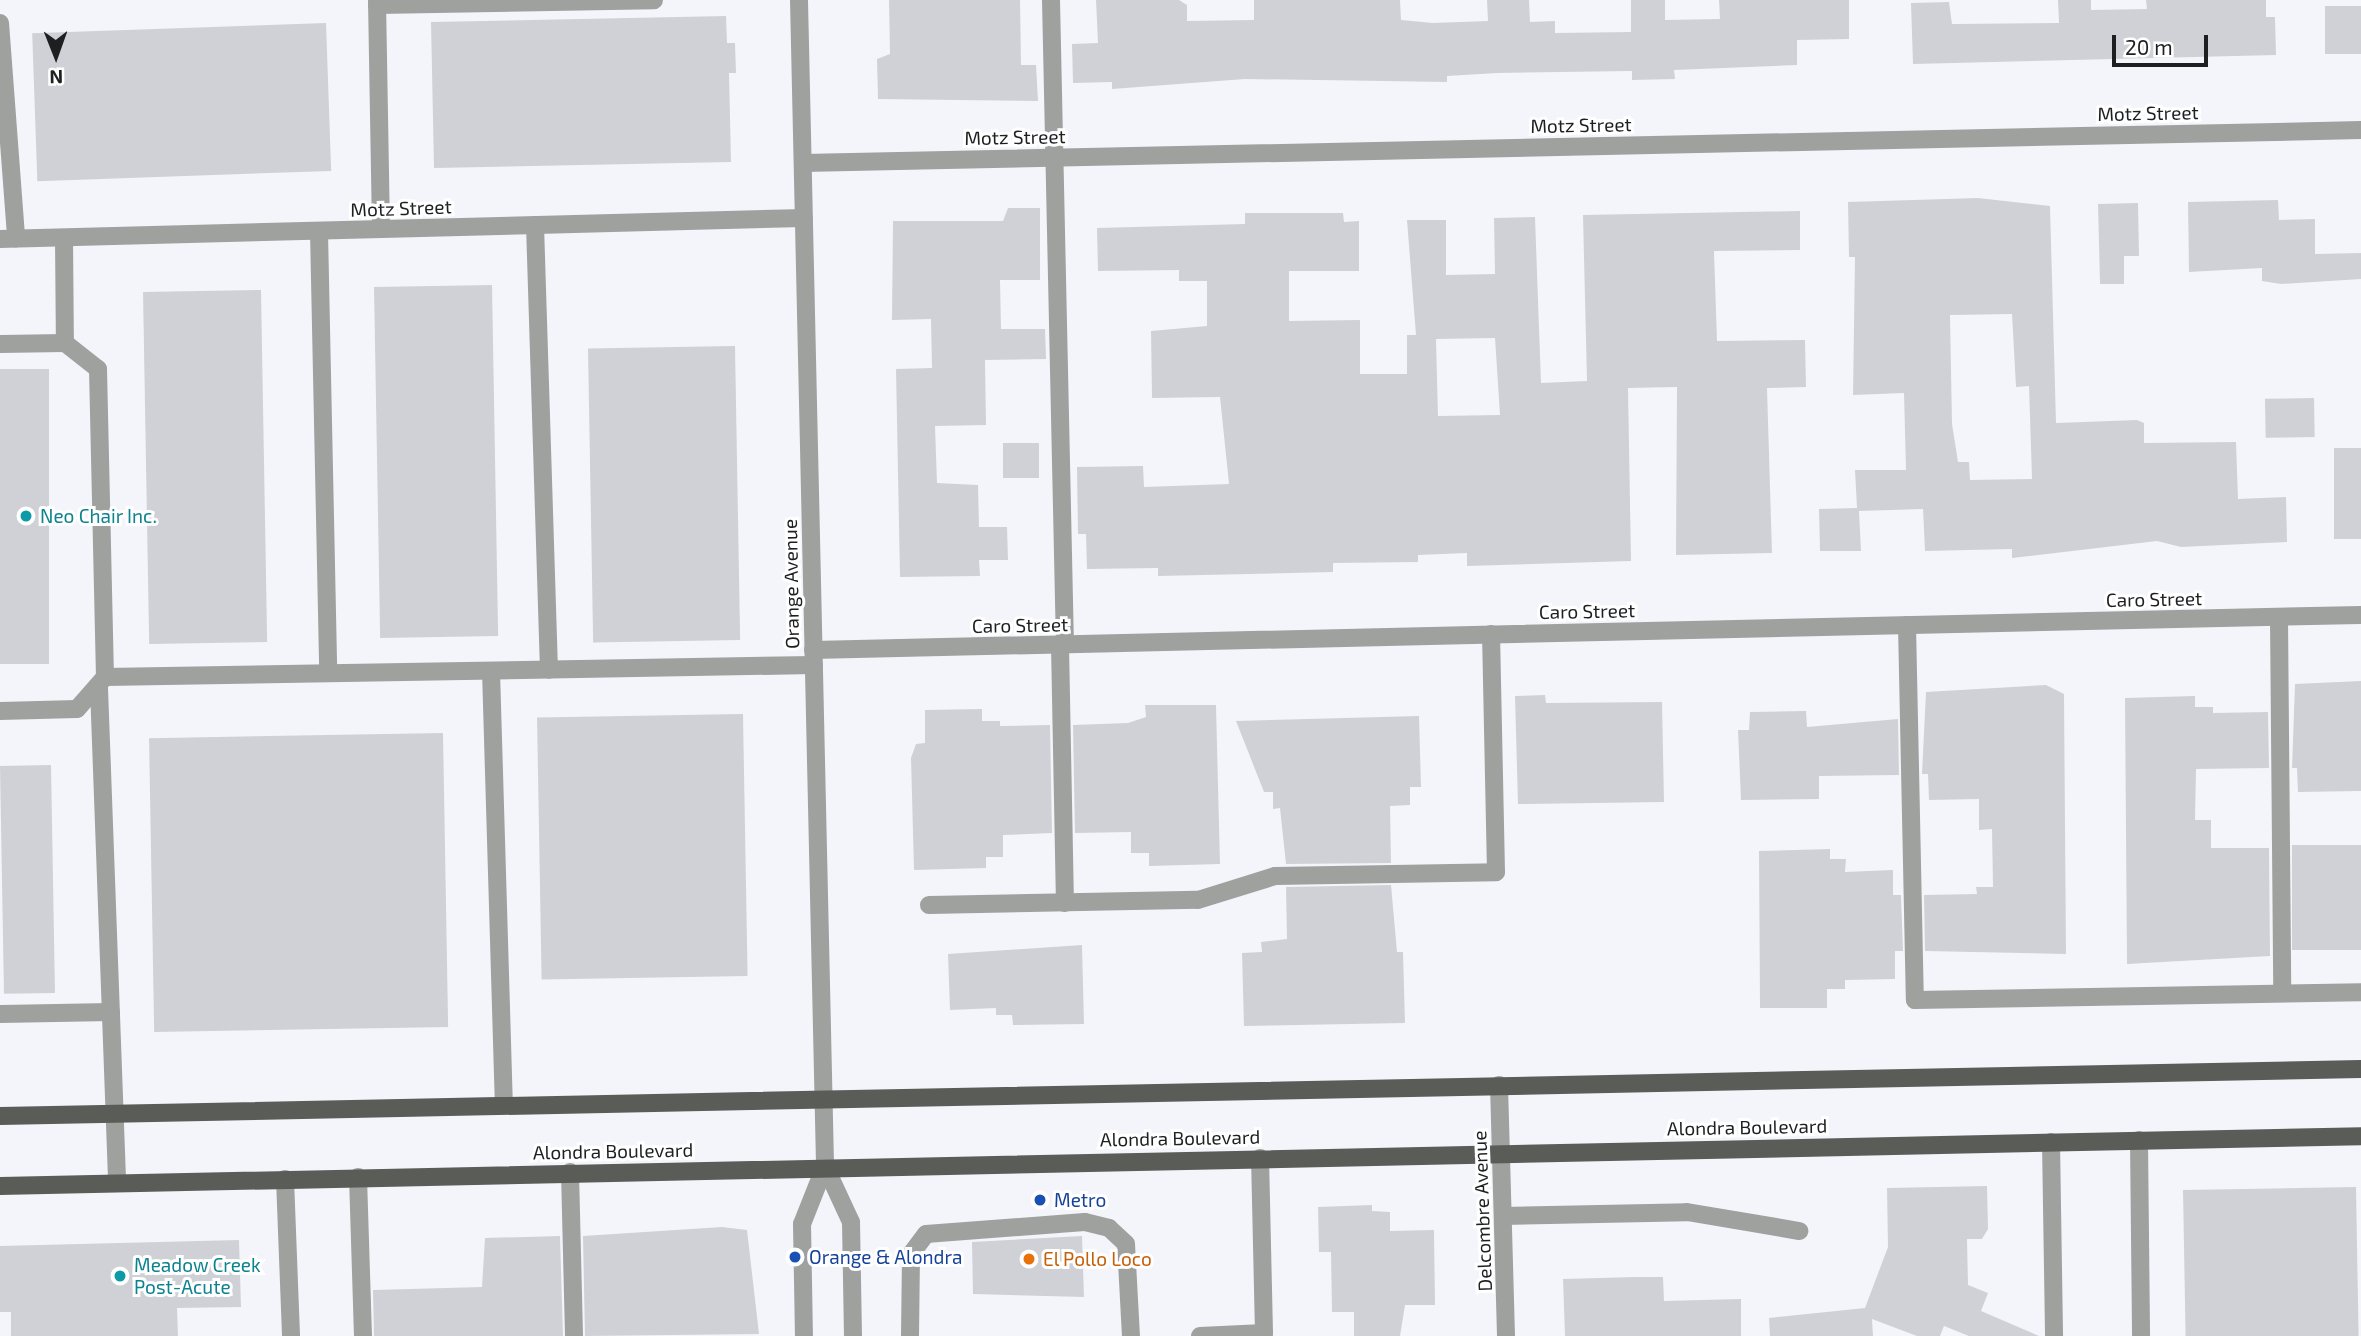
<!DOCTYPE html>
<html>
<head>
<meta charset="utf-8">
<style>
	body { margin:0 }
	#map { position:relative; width:2361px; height:1336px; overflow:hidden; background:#f4f5fb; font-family:"Exo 2",sans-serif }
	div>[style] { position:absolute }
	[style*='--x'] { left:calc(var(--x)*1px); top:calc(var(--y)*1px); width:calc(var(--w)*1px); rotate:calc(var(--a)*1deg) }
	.building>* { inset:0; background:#d0d1d7; transform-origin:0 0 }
	.minor>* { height:18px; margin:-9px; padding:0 9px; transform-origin:9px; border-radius:9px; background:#9fa19f }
	.major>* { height:18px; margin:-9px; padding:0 9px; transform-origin:9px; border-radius:9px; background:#5a5c58 }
	.dots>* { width:19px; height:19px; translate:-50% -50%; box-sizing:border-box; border:4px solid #fff; border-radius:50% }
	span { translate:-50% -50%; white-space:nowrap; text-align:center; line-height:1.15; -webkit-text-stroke:6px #fff; paint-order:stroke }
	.street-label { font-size:19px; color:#1e1f21 }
	.culture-label { font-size:19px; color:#0d838f }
	.left { translate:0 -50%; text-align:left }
	.transit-label { font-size:19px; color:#164399 }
	.food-label { font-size:19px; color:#c56008 }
	.north { position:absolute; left:21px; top:21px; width:70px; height:70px; -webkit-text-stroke:5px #fff; paint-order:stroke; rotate:179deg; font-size:19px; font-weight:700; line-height:28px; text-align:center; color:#1e1f21 }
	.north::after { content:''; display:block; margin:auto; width:24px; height:32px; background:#1e1f21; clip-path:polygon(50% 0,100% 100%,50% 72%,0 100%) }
	.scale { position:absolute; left:2112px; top:35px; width:96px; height:32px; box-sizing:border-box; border:4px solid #1e1f21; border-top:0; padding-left:9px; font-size:21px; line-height:24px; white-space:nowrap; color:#1e1f21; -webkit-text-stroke:5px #fff; paint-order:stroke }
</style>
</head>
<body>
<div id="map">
	<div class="building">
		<div style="clip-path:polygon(889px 0,1020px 0,1021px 65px,1036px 65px,1038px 101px,878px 99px,877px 59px,890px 54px)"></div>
		<div style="clip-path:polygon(1096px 0,1179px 0,1187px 5px,1187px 21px,1254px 20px,1254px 0,1400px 0,1401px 20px,1433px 23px,1488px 21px,1487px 0,1529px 0,1530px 22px,1555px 21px,1555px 33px,1631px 32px,1631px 0,1665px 0,1665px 20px,1720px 19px,1719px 0,1849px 0,1849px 39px,1797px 40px,1797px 65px,1674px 70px,1675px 79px,1632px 80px,1632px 71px,1497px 73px,1447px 76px,1447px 82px,1245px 79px,1112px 89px,1112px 82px,1073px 83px,1072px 44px,1098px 43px)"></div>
		<div style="clip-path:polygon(2058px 0,2091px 0,2091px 10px,2147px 9px,2146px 0,2266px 0,2266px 17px,2275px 17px,2276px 55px,1913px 64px,1911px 3px,1949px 2px,1952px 24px,2059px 23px)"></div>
		<div style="left:2325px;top:6px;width:36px;height:48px"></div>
		<div style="clip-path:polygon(726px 16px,727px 43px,735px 43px,736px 73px,729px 73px,731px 162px,434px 168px,431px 22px)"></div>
		<div style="left:326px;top:23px;width:148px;height:294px;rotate:88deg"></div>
		<div style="clip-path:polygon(evenodd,1978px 198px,2050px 206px,2056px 423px,2137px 420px,2144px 423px,2144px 443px,2236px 442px,2238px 499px,2286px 497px,2287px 542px,2181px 547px,2157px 541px,2012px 558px,2012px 549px,1925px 551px,1923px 509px,1859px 511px,1861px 551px,1820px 551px,1819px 509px,1857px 508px,1855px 470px,1906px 470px,1904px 393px,1853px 395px,1855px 257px,1849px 257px,1848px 202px,1978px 198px,2012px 314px,2016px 387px,2029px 386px,2032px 479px,1970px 480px,1969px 462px,1958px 462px,1952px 424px,1950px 315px,2012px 314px)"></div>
		<div style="clip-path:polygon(2278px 200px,2279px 220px,2315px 219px,2315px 254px,2361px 253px,2361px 279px,2281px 284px,2262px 281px,2262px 268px,2189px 272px,2188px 202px)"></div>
		<div style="clip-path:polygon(2138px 203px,2139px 256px,2124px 256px,2124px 284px,2100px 284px,2098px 204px)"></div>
		<div style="clip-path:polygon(1008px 208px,1040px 208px,1040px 280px,1000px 280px,1001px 329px,1045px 329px,1046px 359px,985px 360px,986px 425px,935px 426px,937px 483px,978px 485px,979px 527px,1007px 527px,1008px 560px,979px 560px,980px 576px,900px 577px,896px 369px,932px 368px,931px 319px,892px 320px,893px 221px,1003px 221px)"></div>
		<div style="clip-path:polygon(evenodd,1800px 211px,1800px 250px,1714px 251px,1717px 341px,1805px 340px,1806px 387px,1767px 388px,1772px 553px,1676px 555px,1677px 387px,1628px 388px,1631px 561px,1467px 566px,1467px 553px,1418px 555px,1418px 562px,1333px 563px,1333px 572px,1158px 576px,1158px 568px,1087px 569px,1086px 534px,1078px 534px,1077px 467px,1143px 466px,1144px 487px,1229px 484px,1220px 397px,1152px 398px,1151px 331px,1207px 326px,1207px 281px,1179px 281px,1179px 270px,1098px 271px,1097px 228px,1245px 224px,1245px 213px,1343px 213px,1344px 222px,1359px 221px,1359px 271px,1289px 271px,1289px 321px,1360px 320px,1360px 374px,1407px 374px,1407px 335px,1416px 335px,1407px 220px,1446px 220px,1446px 275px,1495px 274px,1494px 218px,1535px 217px,1541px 383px,1587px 381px,1583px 215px,1800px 211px,1495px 338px,1500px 415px,1438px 416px,1436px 339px,1495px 338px)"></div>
		<div style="left:492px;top:285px;width:351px;height:118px;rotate:89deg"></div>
		<div style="left:261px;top:290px;width:352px;height:118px;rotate:89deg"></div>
		<div style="left:735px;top:346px;width:294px;height:147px;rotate:89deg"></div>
		<div style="left:0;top:369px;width:49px;height:295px"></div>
		<div style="left:2314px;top:398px;width:39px;height:49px;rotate:89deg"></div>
		<div style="left:1039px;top:443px;width:35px;height:36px;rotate:90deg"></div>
		<div style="left:2334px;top:448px;width:27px;height:91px"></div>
		<div style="clip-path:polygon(2361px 681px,2361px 791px,2298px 792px,2297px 768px,2292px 768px,2295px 684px)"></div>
		<div style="clip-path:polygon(2046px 685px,2064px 694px,2066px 954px,1925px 951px,1924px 895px,1977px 894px,1976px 887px,1993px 887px,1992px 829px,1979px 830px,1979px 799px,1929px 800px,1928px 774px,1922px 774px,1926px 692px)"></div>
		<div style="clip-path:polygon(1545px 695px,1546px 703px,1662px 702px,1664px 802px,1518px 804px,1515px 696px)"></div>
		<div style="clip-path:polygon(2195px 696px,2195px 707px,2213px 707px,2213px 713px,2268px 712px,2269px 768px,2196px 769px,2195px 820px,2211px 820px,2211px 848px,2269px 848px,2270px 956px,2127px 964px,2125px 698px)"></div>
		<div style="clip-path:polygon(1145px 705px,1216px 705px,1220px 864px,1149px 866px,1149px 853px,1131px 853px,1131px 832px,1075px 833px,1073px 725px,1128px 723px,1146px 717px)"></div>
		<div style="clip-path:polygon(982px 709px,982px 721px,1000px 721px,1000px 726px,1050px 725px,1052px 833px,1003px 835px,1003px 857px,986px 857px,986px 868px,914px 870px,911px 758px,916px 744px,925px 743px,925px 710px)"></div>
		<div style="clip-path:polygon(1806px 711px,1807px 727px,1898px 719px,1899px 775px,1819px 776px,1819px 799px,1741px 800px,1738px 730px,1749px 730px,1750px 712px)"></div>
		<div style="left:743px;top:714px;width:262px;height:206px;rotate:89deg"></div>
		<div style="clip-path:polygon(1419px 716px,1421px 787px,1410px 787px,1410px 805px,1390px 806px,1391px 863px,1286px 864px,1280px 808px,1273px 809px,1273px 792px,1264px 792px,1236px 721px)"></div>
		<div style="left:443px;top:733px;width:294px;height:294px;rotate:89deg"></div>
		<div style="left:51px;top:765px;width:228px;height:51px;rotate:89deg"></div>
		<div style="left:2361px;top:845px;width:105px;height:69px;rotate:90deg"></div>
		<div style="clip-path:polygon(1830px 849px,1830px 859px,1846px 859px,1845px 872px,1893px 870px,1893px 895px,1901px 895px,1903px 951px,1895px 951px,1895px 979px,1845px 980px,1845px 989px,1827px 989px,1827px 1008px,1760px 1008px,1759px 851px)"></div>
		<div style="clip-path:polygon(1391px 885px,1397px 952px,1403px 952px,1405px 1023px,1244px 1026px,1242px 953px,1262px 952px,1261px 942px,1287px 939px,1286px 887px)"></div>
		<div style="clip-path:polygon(1082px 945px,1084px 1024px,1013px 1025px,1012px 1015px,996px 1015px,996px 1008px,950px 1010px,948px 954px)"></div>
		<div style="clip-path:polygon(1987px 1186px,1988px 1229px,1982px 1239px,1967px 1239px,1968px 1285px,1988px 1293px,1981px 1311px,2039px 1336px,1969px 1336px,1944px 1326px,1940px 1336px,1917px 1336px,1872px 1319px,1873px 1336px,1770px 1336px,1769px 1318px,1865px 1308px,1888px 1247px,1887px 1188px)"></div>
		<div style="left:2356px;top:1187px;width:149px;height:173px;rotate:89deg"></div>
		<div style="clip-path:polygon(1372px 1205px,1372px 1211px,1390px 1212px,1390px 1231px,1434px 1230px,1435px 1305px,1405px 1305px,1400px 1336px,1354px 1336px,1354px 1312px,1332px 1312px,1331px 1252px,1319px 1252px,1318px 1207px)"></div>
		<div style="clip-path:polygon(722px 1227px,747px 1230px,759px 1334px,585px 1336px,583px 1236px)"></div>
		<div style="clip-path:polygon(560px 1236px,563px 1336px,374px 1336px,373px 1290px,482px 1287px,485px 1238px)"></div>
		<div style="clip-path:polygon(1082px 1236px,1084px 1297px,973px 1294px,972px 1242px)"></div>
		<div style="clip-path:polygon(239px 1240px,241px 1307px,177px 1308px,178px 1336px,11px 1336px,11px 1312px,0 1312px,0 1246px)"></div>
		<div style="clip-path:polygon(1636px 1277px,1663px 1277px,1664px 1301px,1741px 1299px,1741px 1336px,1565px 1336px,1563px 1279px)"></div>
	</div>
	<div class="minor">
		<div style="--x:377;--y:0;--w:229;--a:89"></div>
		<div style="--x:799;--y:0;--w:1166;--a:88.72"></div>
		<div style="--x:825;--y:1166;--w:62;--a:111.6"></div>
		<div style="--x:802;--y:1224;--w:112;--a:89"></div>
		<div style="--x:1051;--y:0;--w:645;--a:88.76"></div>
		<div style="--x:377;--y:5;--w:277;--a:-1"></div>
		<div style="--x:0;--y:23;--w:216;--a:85.7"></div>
		<div style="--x:803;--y:163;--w:1558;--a:-1.21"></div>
		<div style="--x:535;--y:225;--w:445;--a:88.2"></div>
		<div style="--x:319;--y:231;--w:442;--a:88.8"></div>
		<div style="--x:64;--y:238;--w:105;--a:89.5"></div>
		<div style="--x:65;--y:343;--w:42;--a:38.2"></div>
		<div style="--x:98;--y:369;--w:308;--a:88.7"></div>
		<div style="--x:0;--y:239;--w:804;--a:-1.5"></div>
		<div style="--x:0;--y:344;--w:65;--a:-0.9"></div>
		<div style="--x:2279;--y:617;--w:376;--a:89.5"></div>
		<div style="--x:1907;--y:625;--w:375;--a:88.8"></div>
		<div style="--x:1915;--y:1000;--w:446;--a:-1"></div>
		<div style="--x:1060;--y:645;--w:258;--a:88.9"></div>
		<div style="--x:813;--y:650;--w:1548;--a:-1.3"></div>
		<div style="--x:491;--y:671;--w:433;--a:88.3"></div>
		<div style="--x:99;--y:688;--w:495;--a:87.9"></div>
		<div style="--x:0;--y:711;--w:77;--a:-1.5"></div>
		<div style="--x:77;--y:709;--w:43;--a:-48.8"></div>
		<div style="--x:105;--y:677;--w:709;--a:-0.97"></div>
		<div style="--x:929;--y:905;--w:269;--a:-1.1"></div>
		<div style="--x:1198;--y:900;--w:81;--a:-17.3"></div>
		<div style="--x:1275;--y:876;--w:221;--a:-1"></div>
		<div style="--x:1496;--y:872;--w:238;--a:-91.2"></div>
		<div style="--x:0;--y:1014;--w:111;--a:-1"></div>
		<div style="--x:1499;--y:1085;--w:251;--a:88.4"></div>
		<div style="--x:2139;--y:1140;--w:196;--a:89.4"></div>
		<div style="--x:2051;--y:1142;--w:194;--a:89.1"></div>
		<div style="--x:825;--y:1166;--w:62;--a:65.1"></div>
		<div style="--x:851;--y:1222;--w:114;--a:89"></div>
		<div style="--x:570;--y:1172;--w:164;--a:88.6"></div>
		<div style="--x:358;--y:1177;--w:159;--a:88.2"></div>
		<div style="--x:285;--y:1179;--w:157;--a:87.8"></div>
		<div style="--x:1503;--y:1216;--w:184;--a:-1.2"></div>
		<div style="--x:1687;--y:1212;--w:114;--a:9.6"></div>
		<div style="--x:910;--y:1336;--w:82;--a:-89.3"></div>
		<div style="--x:911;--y:1254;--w:25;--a:-53"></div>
		<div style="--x:926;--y:1234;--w:159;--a:-4.3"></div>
		<div style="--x:1085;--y:1222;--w:25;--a:14"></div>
		<div style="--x:1109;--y:1228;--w:23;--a:43"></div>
		<div style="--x:1126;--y:1244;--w:92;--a:86.9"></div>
		<div style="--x:1200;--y:1336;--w:64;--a:-2.7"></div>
		<div style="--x:1264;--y:1333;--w:175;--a:-91.3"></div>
	</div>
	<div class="major">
		<div style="--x:0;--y:1116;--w:2361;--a:-1.14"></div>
		<div style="--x:0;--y:1186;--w:2362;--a:-1.21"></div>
	</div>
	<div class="dots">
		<div style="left:26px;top:516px;background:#0f9aa8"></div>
		<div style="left:1040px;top:1200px;background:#1a4fb4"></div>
		<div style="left:795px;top:1257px;background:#1a4fb4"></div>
		<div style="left:1029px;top:1259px;background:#e8710a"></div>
		<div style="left:120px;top:1276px;background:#0f9aa8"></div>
	</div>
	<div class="street-label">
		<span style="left:2148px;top:113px;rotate:-1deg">Motz Street</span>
		<span style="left:1581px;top:125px;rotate:-1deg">Motz Street</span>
		<span style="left:1015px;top:137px;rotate:-1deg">Motz Street</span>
		<span style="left:401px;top:208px;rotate:-2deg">Motz Street</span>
		<span style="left:791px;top:584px;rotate:-91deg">Orange Avenue</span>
		<span style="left:2154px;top:599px;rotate:-1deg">Caro Street</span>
		<span style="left:1587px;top:611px;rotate:-1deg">Caro Street</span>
		<span style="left:1020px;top:625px;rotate:-1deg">Caro Street</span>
		<span style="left:1747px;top:1127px;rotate:-1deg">Alondra Boulevard</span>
		<span style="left:1180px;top:1138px;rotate:-1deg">Alondra Boulevard</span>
		<span style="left:613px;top:1151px;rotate:-1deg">Alondra Boulevard</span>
		<span style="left:1482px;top:1211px;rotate:-92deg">Delcombre Avenue</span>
	</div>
	<div class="culture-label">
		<span class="left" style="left:40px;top:516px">Neo Chair Inc.</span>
		<span class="left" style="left:134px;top:1276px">Meadow Creek<br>Post-Acute</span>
	</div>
	<div class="transit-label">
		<span class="left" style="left:1054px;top:1200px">Metro</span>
		<span class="left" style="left:809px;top:1257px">Orange &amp; Alondra</span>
	</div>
	<div class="food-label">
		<span class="left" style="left:1043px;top:1259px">El Pollo Loco</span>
	</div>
	<div class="north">N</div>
	<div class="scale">20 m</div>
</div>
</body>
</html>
